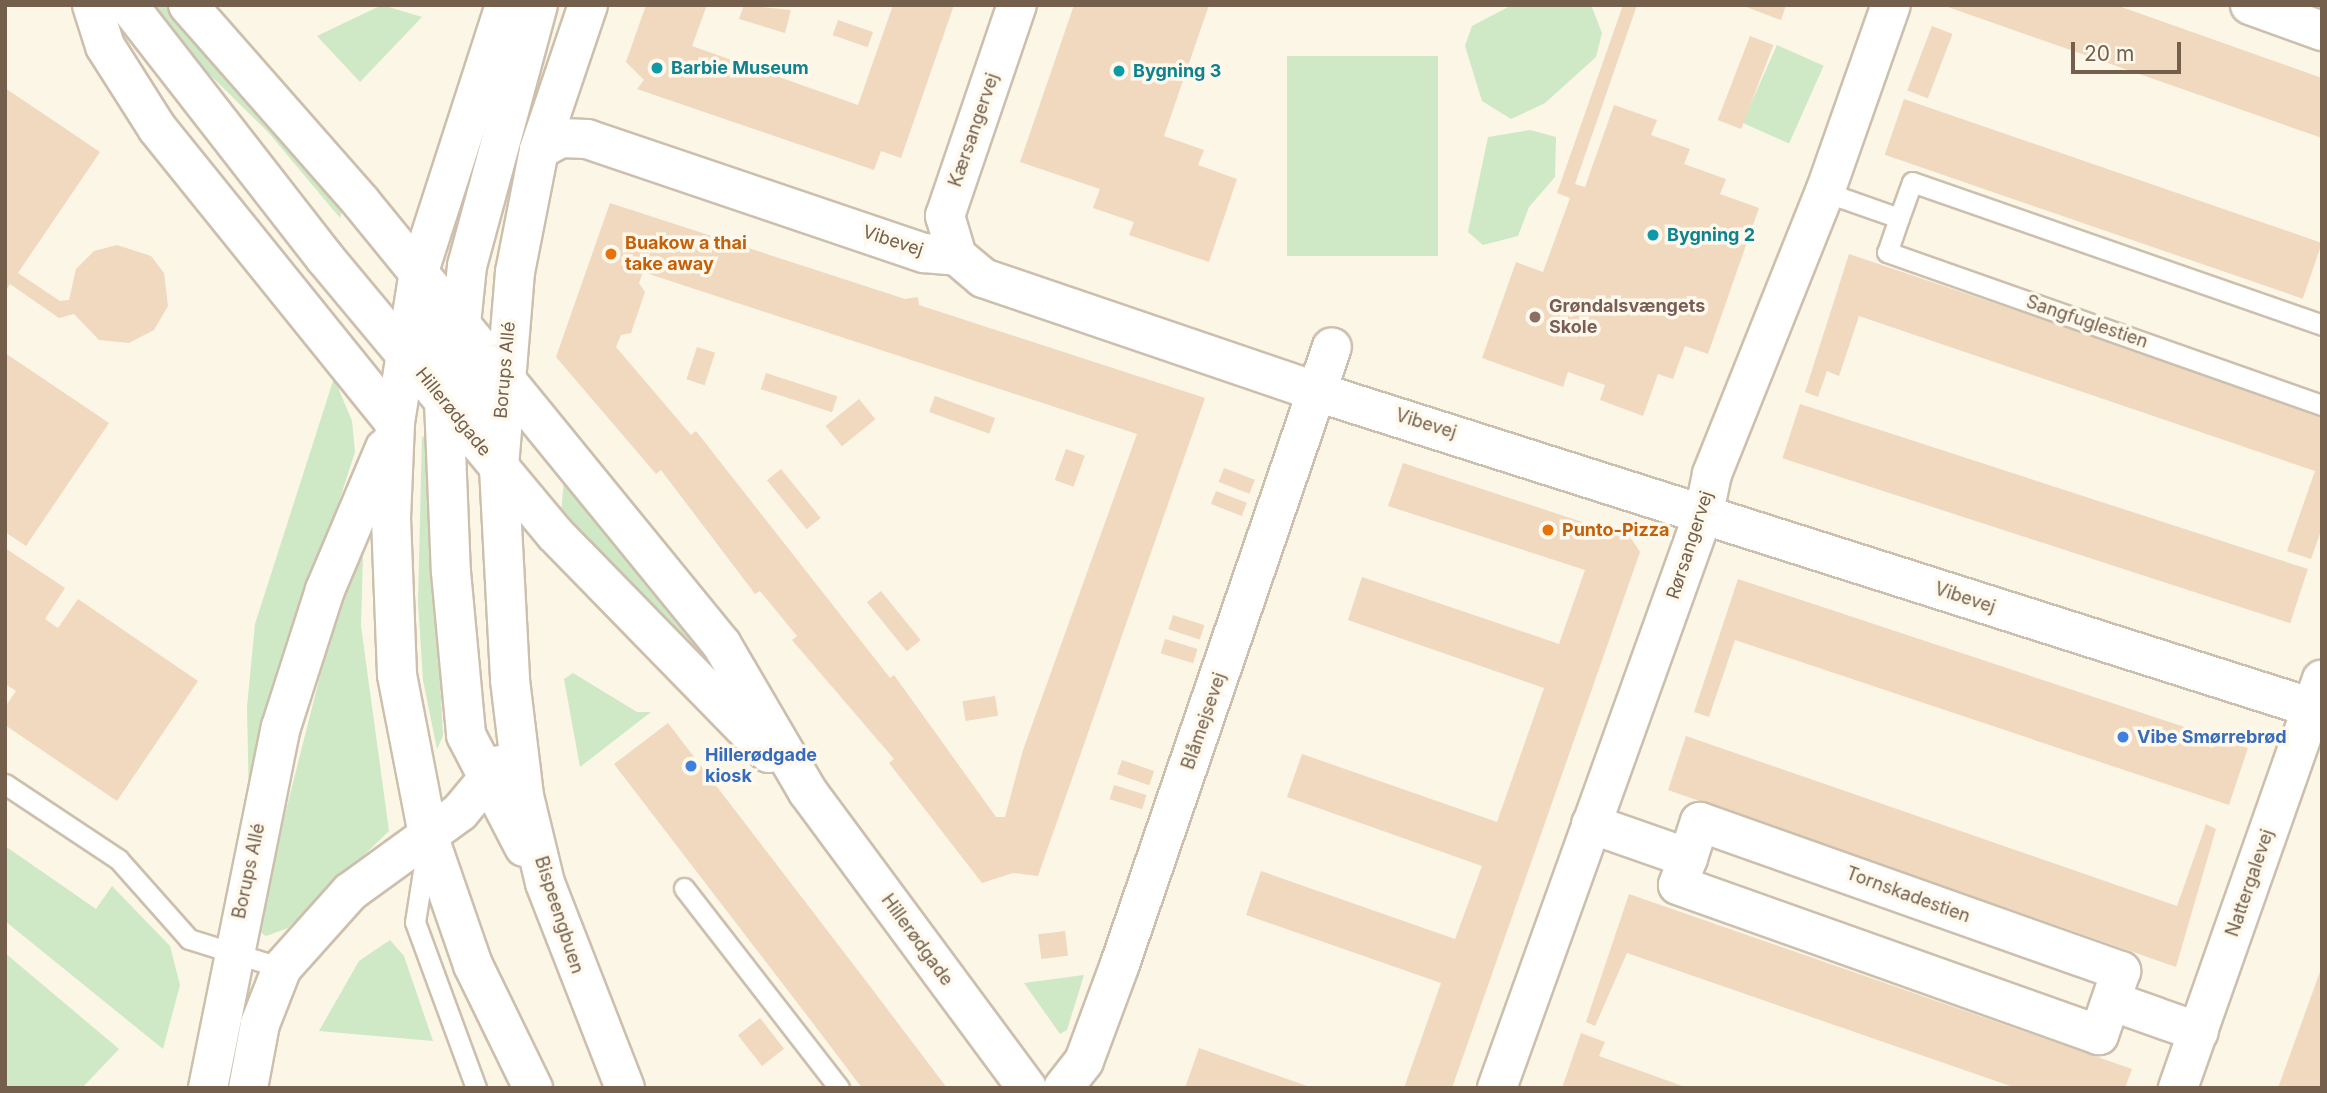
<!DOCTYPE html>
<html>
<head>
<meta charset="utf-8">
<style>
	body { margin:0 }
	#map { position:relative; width:2327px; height:1093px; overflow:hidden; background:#fbf6e6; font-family:Inter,sans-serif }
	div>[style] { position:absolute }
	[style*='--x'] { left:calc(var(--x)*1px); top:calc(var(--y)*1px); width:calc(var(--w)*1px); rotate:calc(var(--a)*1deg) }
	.green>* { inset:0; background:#cfe8c5; transform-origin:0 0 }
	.building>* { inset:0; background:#f0d9bf; transform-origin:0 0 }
	.roads { filter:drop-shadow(2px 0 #cdbfad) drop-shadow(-2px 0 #cdbfad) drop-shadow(0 2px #cdbfad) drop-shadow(0 -2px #cdbfad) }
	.service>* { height:19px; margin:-9.5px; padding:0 9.5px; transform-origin:9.5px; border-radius:9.5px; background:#fff }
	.minor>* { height:38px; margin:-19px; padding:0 19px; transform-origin:19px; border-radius:19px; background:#fff }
	.tertiary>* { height:38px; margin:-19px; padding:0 19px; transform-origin:19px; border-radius:19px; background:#fff }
	.dots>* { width:19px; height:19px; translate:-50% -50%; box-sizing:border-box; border:4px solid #fef9ec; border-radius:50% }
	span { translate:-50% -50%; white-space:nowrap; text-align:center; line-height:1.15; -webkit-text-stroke:7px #fef9ec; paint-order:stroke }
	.culture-label { font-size:18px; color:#0d838f; font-weight:700 }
	.left { translate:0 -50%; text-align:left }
	.street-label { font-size:18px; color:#745f4c }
	.food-label { font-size:18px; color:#c56008; font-weight:700 }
	.education-label { font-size:18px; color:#785e54; font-weight:700 }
	.shop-label { font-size:18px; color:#366cbe; font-weight:700 }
	.frame { position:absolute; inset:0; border:7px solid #745f4c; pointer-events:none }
	.scale { position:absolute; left:2071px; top:42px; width:110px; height:32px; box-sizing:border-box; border:4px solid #745f4c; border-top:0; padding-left:9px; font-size:21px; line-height:24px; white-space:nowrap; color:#745f4c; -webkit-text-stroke:5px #fef9ec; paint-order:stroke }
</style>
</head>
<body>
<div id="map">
	<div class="green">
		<div style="clip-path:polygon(152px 5px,165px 5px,205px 50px,343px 209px,340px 218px,268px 132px,186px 51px)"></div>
		<div style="clip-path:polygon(382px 5px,422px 17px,360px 82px,317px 36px)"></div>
		<div style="clip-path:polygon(1512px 5px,1591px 5px,1602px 33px,1596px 57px,1545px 103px,1511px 119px,1482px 101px,1465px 46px,1472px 26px)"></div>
		<div style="left:1777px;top:45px;width:51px;height:85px;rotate:24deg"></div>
		<div style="left:1287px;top:56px;width:151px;height:200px"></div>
		<div style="clip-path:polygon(1530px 130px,1556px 137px,1555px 177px,1529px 207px,1518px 236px,1483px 245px,1468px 232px,1488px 137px)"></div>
		<div style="clip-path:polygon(334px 378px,352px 421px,355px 452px,275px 698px,249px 803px,247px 707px,255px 624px)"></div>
		<div style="clip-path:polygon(422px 436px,428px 440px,443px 736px,437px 749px,423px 680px,418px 602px)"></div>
		<div style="clip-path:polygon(564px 480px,707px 656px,706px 663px,561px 514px)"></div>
		<div style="clip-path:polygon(363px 555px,361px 626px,389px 831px,288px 928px,266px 936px,260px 932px,279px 838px,336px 613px,355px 556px)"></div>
		<div style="clip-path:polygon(573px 673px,637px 712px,651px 712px,580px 767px,564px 679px)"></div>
		<div style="clip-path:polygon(5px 846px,96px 909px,112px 886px,170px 946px,180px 985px,163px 1049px,5px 921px)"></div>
		<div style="clip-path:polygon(390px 940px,404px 956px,433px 1041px,319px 1031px,359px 961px)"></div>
		<div style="clip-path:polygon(5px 953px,119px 1049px,82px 1088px,5px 1088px)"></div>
		<div style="clip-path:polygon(1084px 975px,1067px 1030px,1060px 1034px,1024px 983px)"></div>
	</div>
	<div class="building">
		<div style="clip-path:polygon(646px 5px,707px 5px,692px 46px,858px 105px,893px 5px,954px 5px,901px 158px,881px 151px,874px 170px,637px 89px,644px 80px,626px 62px)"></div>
		<div style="clip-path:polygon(744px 5px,791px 10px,785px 33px,739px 19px)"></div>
		<div style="clip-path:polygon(1074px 5px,1209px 5px,1164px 136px,1204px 150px,1198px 165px,1237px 179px,1209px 262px,1129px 235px,1134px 222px,1093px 208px,1100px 189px,1020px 162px)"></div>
		<div style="clip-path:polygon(1623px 5px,1637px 5px,1575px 184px,1585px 187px,1614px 105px,1657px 120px,1651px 135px,1690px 149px,1684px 164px,1726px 179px,1720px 194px,1759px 208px,1708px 354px,1685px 346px,1673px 379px,1658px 374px,1643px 416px,1600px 400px,1605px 385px,1568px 372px,1563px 387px,1482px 358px,1516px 262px,1543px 272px,1570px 198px,1557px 193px)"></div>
		<div style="clip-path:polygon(1741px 5px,1786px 5px,1781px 20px)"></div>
		<div style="clip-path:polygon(2116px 5px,2322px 78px,2322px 138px,1945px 6px)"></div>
		<div style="left:838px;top:20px;width:37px;height:16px;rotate:19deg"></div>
		<div style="left:1932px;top:26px;width:22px;height:69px;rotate:21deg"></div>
		<div style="left:1750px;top:36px;width:25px;height:90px;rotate:21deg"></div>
		<div style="clip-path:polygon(5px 88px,100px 152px,18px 273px,60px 301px,69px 300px,76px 269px,94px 251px,117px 245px,151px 256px,164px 273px,168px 306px,154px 330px,129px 343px,99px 340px,74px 314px,59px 318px,10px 284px,5px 291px)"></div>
		<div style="left:1904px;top:99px;width:442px;height:59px;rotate:19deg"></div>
		<div style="clip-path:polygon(evenodd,610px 203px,905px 299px,918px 297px,919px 305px,1205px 398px,1038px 876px,1013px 873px,982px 883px,889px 763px,894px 759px,792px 640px,797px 636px,760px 591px,755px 594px,661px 470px,656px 474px,556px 357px,610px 203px,643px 272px,1137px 434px,1023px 750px,1005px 817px,996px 817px,894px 675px,890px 678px,696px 431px,691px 435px,616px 347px,621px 335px,631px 333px,645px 292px,639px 283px,643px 272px)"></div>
		<div style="clip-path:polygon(1849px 254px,2322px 414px,2322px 528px,2311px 559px,2287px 551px,2315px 471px,1859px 316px,1839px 376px,1827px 371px,1818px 397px,1805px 392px)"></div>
		<div style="left:697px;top:347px;width:19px;height:34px;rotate:18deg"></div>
		<div style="clip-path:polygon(5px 353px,109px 423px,26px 546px,5px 532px)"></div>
		<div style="left:766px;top:373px;width:75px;height:17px;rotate:18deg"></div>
		<div style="left:935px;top:396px;width:64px;height:17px;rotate:20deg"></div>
		<div style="left:859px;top:399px;width:26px;height:43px;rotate:51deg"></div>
		<div style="left:1800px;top:404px;width:534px;height:57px;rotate:18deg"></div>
		<div style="left:1066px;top:449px;width:20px;height:33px;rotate:20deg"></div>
		<div style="clip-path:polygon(1403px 463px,1631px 538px,1640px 552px,1452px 1088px,1404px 1088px,1441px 983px,1246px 915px,1261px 871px,1455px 939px,1482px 866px,1287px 797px,1302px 754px,1497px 822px,1544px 688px,1348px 620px,1362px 577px,1559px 644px,1585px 570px,1388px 506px)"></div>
		<div style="left:1224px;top:468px;width:33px;height:15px;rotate:21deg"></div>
		<div style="left:781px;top:469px;width:63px;height:18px;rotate:51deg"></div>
		<div style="left:1216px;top:491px;width:33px;height:14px;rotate:21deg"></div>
		<div style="clip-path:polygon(5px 548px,65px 588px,45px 619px,58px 628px,78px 599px,198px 681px,117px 801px,5px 725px,5px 707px,16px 691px,5px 684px)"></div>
		<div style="clip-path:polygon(1738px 579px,2248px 748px,2229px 805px,1735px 640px,1709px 717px,1694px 712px)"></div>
		<div style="left:881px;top:591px;width:63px;height:18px;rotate:51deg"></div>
		<div style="left:1173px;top:615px;width:33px;height:15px;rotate:18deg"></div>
		<div style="left:1165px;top:639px;width:34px;height:15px;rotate:17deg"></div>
		<div style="left:995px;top:696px;width:20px;height:33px;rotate:81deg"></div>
		<div style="clip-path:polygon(668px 723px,866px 981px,947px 1088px,862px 1088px,812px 1022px,614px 764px)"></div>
		<div style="clip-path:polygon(1686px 736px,2177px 906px,2206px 824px,2216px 829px,2176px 967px,1668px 790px)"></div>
		<div style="left:1122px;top:760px;width:34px;height:15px;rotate:19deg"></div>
		<div style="left:1114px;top:785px;width:34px;height:15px;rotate:17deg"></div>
		<div style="clip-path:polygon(1629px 894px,2132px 1069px,2125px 1088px,2016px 1088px,1627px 953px,1595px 1026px,1586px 1022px)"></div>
		<div style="left:1065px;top:931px;width:25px;height:27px;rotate:83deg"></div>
		<div style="clip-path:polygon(2321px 969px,2322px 1088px,2278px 1088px)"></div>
		<div style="left:760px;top:1018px;width:39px;height:28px;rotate:52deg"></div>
		<div style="clip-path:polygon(1581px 1033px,1605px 1042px,1599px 1056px,1688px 1088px,1562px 1088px)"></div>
		<div style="clip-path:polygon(1199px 1048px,1310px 1087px,1310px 1088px,1185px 1088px)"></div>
	</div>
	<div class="roads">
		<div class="service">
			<div style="--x:1825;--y:192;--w:78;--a:19.4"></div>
			<div style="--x:1899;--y:218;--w:38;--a:-70"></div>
			<div style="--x:1912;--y:182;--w:434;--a:19.2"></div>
			<div style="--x:1899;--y:218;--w:36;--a:109"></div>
			<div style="--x:1887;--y:252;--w:461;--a:19.4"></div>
			<div style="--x:5;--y:784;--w:136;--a:33.6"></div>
			<div style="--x:118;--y:859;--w:107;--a:48.4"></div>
			<div style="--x:189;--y:939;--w:97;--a:17.3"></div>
			<div style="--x:426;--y:852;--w:71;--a:98.9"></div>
			<div style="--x:415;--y:922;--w:177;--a:69.8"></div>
			<div style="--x:684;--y:888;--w:253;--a:52.2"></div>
		</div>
		<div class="minor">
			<div style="--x:2250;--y:5;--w:77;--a:19.9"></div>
			<div style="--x:539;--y:150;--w:25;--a:-29"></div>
			<div style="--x:561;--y:138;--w:26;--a:2"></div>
			<div style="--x:587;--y:139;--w:356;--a:18.7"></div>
			<div style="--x:924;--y:253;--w:33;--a:5"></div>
			<div style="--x:957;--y:256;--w:34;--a:40"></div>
			<div style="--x:983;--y:278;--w:353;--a:18.8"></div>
			<div style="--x:1317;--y:392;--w:1054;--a:17.61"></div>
			<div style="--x:957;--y:256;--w:42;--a:-106.7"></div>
			<div style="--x:945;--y:216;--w:223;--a:-71.2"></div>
			<div style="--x:1591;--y:824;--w:103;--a:19.3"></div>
			<div style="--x:1688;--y:858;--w:38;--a:-72"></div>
			<div style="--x:1700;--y:822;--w:447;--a:19.5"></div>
			<div style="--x:2121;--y:971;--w:68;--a:109"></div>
			<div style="--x:2099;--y:1035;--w:447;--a:-160.4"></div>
			<div style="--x:1678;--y:885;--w:29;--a:-70"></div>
			<div style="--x:2111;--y:1001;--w:93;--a:19.4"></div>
			<div style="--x:1063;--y:1088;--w:34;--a:-52"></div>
			<div style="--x:1084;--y:1061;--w:103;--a:-69.6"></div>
			<div style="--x:1120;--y:964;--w:652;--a:-71.04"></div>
			<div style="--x:1497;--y:1088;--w:612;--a:-70.23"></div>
			<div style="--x:1704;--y:512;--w:39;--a:-78"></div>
			<div style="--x:1712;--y:474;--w:304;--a:-68.2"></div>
			<div style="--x:1825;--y:192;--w:198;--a:-70.6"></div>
			<div style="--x:2178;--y:1088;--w:433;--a:-70.6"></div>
		</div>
		<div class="tertiary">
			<div style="--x:92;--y:5;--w:43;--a:72.4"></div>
			<div style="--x:105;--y:46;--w:97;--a:57.6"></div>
			<div style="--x:157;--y:128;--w:379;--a:51.1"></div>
			<div style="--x:128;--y:5;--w:321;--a:52.1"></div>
			<div style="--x:325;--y:258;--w:359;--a:50.2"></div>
			<div style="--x:555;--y:534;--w:306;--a:45.7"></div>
			<div style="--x:188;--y:5;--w:262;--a:48.7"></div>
			<div style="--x:361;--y:202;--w:571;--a:50.82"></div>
			<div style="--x:722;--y:645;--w:170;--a:59.7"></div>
			<div style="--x:808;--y:792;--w:368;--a:53.5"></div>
			<div style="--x:505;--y:5;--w:280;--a:107.9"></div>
			<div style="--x:419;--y:271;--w:154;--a:99"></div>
			<div style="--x:395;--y:423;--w:95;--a:92.4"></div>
			<div style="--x:391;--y:518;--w:157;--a:87.8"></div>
			<div style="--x:397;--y:675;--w:163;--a:79"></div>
			<div style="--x:428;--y:835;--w:138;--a:70.9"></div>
			<div style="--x:473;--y:965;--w:137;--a:64"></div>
			<div style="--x:588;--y:5;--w:153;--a:108.7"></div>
			<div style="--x:539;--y:150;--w:124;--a:101.1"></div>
			<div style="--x:515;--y:272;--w:197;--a:94.7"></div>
			<div style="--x:499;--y:468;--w:212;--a:87"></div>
			<div style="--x:510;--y:680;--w:117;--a:83.1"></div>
			<div style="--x:524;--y:796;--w:89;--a:76.4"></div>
			<div style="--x:545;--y:883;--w:220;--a:68.7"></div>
			<div style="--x:422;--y:284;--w:119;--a:79.4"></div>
			<div style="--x:444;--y:401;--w:171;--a:87.7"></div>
			<div style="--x:451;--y:572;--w:164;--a:84.7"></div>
			<div style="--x:466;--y:735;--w:126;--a:62.6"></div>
			<div style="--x:490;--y:443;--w:77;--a:-107.5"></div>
			<div style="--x:467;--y:370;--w:46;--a:-97.4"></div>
			<div style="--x:461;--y:324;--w:58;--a:-84.1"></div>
			<div style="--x:467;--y:266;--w:270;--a:-74.8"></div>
			<div style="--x:208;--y:1088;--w:368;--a:-78.6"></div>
			<div style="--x:281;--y:727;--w:144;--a:-72.2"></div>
			<div style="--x:325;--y:590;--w:154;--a:-67.1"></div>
			<div style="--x:248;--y:1088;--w:65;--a:-79.4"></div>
			<div style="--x:260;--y:1024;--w:60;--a:-68.6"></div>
			<div style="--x:282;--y:968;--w:102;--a:-48.2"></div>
			<div style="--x:350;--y:892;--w:136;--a:-36"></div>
			<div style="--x:460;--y:812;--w:61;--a:-50.3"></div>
		</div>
	</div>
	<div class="dots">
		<div style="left:657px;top:68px;background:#0f9aa8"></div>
		<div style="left:1119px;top:71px;background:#0f9aa8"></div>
		<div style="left:1653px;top:235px;background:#0f9aa8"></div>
		<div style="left:611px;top:254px;background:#e8710a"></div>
		<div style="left:1535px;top:317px;background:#8d6e63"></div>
		<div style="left:1548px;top:530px;background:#e8710a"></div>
		<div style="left:2123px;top:737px;background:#3f7fe0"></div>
		<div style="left:691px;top:766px;background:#3f7fe0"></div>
	</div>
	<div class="culture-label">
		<span class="left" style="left:671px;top:68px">Barbie Museum</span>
		<span class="left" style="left:1133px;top:71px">Bygning 3</span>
		<span class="left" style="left:1667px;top:235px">Bygning 2</span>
	</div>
	<div class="street-label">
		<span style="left:974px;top:130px;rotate:-71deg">Kærsangervej</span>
		<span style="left:893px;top:241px;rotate:18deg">Vibevej</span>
		<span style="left:2087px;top:322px;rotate:19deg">Sangfuglestien</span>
		<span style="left:505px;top:370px;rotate:-85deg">Borups Allé</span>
		<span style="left:453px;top:412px;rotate:51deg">Hillerødgade</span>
		<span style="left:1426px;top:424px;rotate:17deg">Vibevej</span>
		<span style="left:1690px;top:545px;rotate:-72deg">Rørsangervej</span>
		<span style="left:1965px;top:598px;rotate:18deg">Vibevej</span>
		<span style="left:1204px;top:721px;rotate:-71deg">Blåmejsevej</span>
		<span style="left:249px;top:871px;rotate:-78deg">Borups Allé</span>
		<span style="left:2250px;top:883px;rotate:-71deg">Nattergalevej</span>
		<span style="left:1908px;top:895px;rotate:20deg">Tornskadestien</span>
		<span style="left:559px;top:915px;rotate:72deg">Bispeengbuen</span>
		<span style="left:917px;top:940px;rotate:54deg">Hillerødgade</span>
	</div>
	<div class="food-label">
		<span class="left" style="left:625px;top:254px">Buakow a thai<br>take away</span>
		<span class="left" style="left:1562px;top:530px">Punto-Pizza</span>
	</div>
	<div class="education-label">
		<span class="left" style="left:1549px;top:317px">Grøndalsvængets<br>Skole</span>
	</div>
	<div class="shop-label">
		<span class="left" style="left:2137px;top:737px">Vibe Smørrebrød</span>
		<span class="left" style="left:705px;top:766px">Hillerødgade<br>kiosk</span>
	</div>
	<div class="frame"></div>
	<div class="scale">20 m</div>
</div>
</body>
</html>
